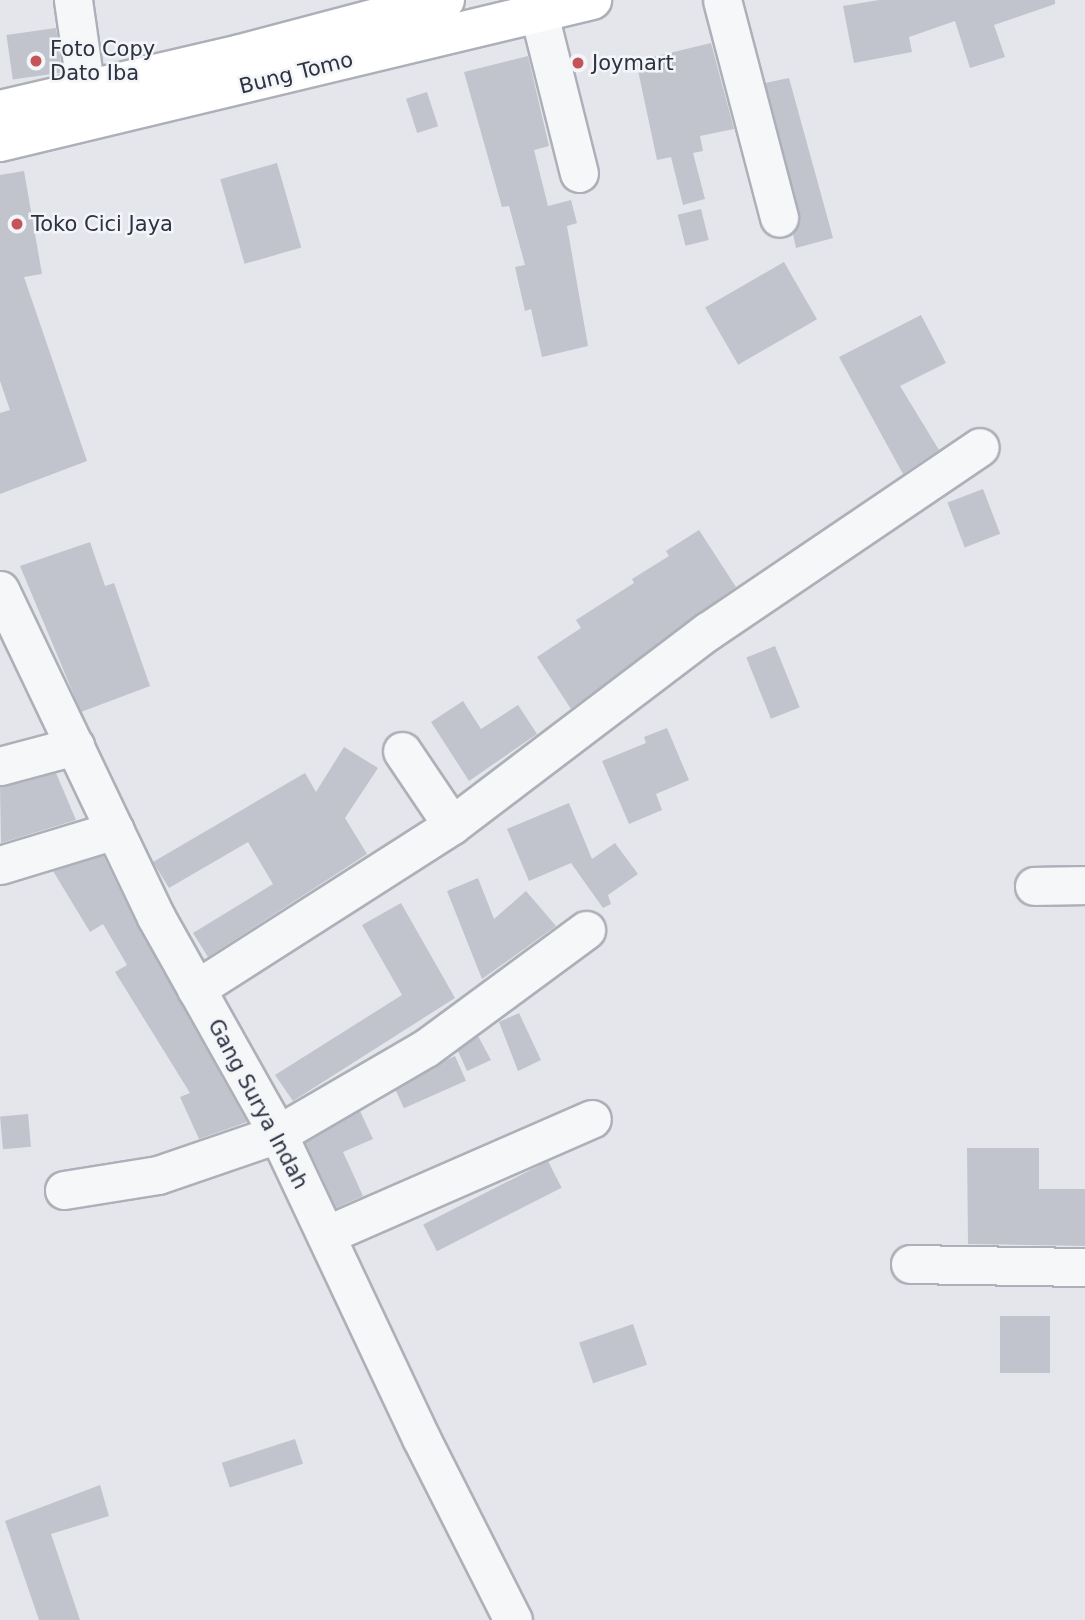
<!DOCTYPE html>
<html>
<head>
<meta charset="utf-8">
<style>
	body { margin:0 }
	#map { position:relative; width:1085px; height:1620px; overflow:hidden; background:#e4e6eb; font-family:"DejaVu Sans",sans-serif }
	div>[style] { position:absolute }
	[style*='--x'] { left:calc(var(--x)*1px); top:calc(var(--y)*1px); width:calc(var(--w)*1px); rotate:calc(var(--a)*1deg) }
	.building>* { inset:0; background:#c1c4cd; transform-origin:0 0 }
	.roads { filter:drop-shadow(2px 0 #adb0b8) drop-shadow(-2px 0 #adb0b8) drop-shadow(0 2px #adb0b8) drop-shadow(0 -2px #adb0b8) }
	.minor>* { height:37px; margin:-18.5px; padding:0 18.5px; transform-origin:18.5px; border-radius:18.5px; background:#f6f7f9 }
	.major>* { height:38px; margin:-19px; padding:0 19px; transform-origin:19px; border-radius:19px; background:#fff }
	.dots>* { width:19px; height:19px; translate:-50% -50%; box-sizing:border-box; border:4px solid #f3f5f8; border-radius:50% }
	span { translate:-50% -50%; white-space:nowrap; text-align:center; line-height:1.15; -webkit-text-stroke:5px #f3f5f8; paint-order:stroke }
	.poi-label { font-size:21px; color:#2d3242 }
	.left { translate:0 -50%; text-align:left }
	.street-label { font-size:21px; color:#2d3242 }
</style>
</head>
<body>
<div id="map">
	<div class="building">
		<div style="clip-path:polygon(879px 0,1055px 0,1055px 4px,994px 25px,1005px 57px,970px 68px,955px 21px,909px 37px,912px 52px,854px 63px,843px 6px)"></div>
		<div style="left:56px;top:28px;width:45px;height:50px;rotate:82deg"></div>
		<div style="clip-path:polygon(711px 43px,734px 129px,700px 136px,703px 151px,693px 153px,705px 199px,683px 205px,671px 157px,657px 160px,636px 61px)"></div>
		<div style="clip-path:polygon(528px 56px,549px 146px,534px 150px,548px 206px,571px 200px,577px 223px,567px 226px,588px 346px,542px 357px,531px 309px,525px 311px,519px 285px,515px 267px,525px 265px,509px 206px,502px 207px,464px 72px)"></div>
		<div style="clip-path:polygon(789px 78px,833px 238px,796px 248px,793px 234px,799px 213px,765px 83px)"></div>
		<div style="left:427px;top:92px;width:36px;height:22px;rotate:72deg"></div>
		<div style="left:277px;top:163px;width:88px;height:59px;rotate:74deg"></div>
		<div style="clip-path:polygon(24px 171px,42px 274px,24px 277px,87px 461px,0 494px,0 413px,10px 410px,0 381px,0 175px)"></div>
		<div style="left:701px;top:209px;width:32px;height:24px;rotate:76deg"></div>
		<div style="left:784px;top:262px;width:66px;height:91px;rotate:60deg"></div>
		<div style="clip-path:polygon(921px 315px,946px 363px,900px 386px,939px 450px,903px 474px,839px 357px)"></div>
		<div style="left:983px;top:489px;width:48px;height:38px;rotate:69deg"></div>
		<div style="clip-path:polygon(699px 530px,736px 587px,571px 709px,537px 657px,581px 628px,576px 620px,634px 583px,632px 579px,669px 556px,666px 551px)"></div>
		<div style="clip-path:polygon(90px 542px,105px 586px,114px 583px,150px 686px,81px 712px,20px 566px)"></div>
		<div style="left:775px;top:646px;width:66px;height:31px;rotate:68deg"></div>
		<div style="clip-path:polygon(463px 701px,481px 729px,518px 705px,537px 734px,469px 781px,431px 722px)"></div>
		<div style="clip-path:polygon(667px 728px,689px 780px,656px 794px,662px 810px,629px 824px,602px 761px,646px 743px,644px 737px)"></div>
		<div style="clip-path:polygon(344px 747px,378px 768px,345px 818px,367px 854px,208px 957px,193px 933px,273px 884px,248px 842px,169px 888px,153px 862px,305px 773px,316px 792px)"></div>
		<div style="clip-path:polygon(56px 773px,76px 820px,1px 843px,0 786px)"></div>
		<div style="clip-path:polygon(569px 803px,592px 859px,615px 843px,638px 874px,608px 895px,611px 904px,603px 908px,571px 863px,529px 881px,507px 829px)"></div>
		<div style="clip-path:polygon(103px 855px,138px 927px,247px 1122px,199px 1139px,180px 1097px,190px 1093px,115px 972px,127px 965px,103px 924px,90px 932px,53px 871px)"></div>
		<div style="clip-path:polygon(478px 878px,494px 919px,526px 891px,556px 926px,482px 979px,447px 891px)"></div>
		<div style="clip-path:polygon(401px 903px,455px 998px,293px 1101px,275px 1075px,402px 995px,362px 925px)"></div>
		<div style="clip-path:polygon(519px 1013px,541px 1060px,518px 1071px,499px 1022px)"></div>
		<div style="clip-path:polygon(478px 1036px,491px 1060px,467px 1071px,458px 1051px)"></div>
		<div style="left:455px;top:1056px;width:27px;height:68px;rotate:66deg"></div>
		<div style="clip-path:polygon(360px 1111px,373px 1139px,343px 1152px,363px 1196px,336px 1208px,305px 1142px)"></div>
		<div style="left:28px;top:1114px;width:33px;height:28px;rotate:85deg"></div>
		<div style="clip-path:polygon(967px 1148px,1039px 1148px,1039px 1189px,1085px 1189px,1085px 1246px,968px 1244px)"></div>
		<div style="left:548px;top:1161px;width:30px;height:140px;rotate:63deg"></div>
		<div style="left:1000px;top:1316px;width:50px;height:57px"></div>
		<div style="left:633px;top:1324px;width:43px;height:57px;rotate:71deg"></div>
		<div style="left:295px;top:1439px;width:26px;height:77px;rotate:72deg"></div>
		<div style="clip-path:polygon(100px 1485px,109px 1516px,51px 1534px,80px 1620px,39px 1620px,5px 1521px)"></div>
	</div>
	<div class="roads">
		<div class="minor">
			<div style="--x:73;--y:0;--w:121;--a:81.9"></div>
			<div style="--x:722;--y:0;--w:225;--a:75.3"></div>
			<div style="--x:538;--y:10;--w:168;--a:75.9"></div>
			<div style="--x:0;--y:590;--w:362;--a:64.5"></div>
			<div style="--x:156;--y:917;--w:249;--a:60.7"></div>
			<div style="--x:278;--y:1134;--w:336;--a:64.8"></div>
			<div style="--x:421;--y:1438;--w:204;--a:63.2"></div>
			<div style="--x:402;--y:751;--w:89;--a:56"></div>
			<div style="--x:0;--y:766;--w:78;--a:-14.9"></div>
			<div style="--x:0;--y:865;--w:120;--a:-16.9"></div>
			<div style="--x:1034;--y:886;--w:51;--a:-1.1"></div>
			<div style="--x:196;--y:989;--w:304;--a:-32.6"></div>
			<div style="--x:452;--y:825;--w:321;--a:-37.2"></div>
			<div style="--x:708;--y:631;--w:328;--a:-34.1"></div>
			<div style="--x:64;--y:1190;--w:95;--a:-9.1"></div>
			<div style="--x:158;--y:1175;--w:127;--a:-18.9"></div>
			<div style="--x:278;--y:1134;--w:171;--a:-30.2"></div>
			<div style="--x:426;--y:1048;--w:199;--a:-36.4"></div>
			<div style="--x:326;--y:1235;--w:290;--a:-23.6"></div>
			<div style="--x:910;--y:1264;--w:175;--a:1"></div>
		</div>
		<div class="major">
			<div style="--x:0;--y:110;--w:246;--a:-13.1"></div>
			<div style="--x:240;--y:54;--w:212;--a:-14.8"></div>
			<div style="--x:0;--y:142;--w:609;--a:-13.49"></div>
		</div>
	</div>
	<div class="dots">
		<div style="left:36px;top:61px;background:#c45458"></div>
		<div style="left:578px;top:63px;background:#c45458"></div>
		<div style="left:17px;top:224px;background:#c45458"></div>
	</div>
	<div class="poi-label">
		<span class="left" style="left:50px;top:61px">Foto Copy<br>Dato Iba</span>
		<span class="left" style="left:592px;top:63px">Joymart</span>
		<span class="left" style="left:31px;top:224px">Toko Cici Jaya</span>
	</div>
	<div class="street-label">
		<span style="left:296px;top:73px;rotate:-14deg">Bung Tomo</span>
		<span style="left:258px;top:1104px;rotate:62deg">Gang Surya Indah</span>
	</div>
</div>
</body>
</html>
